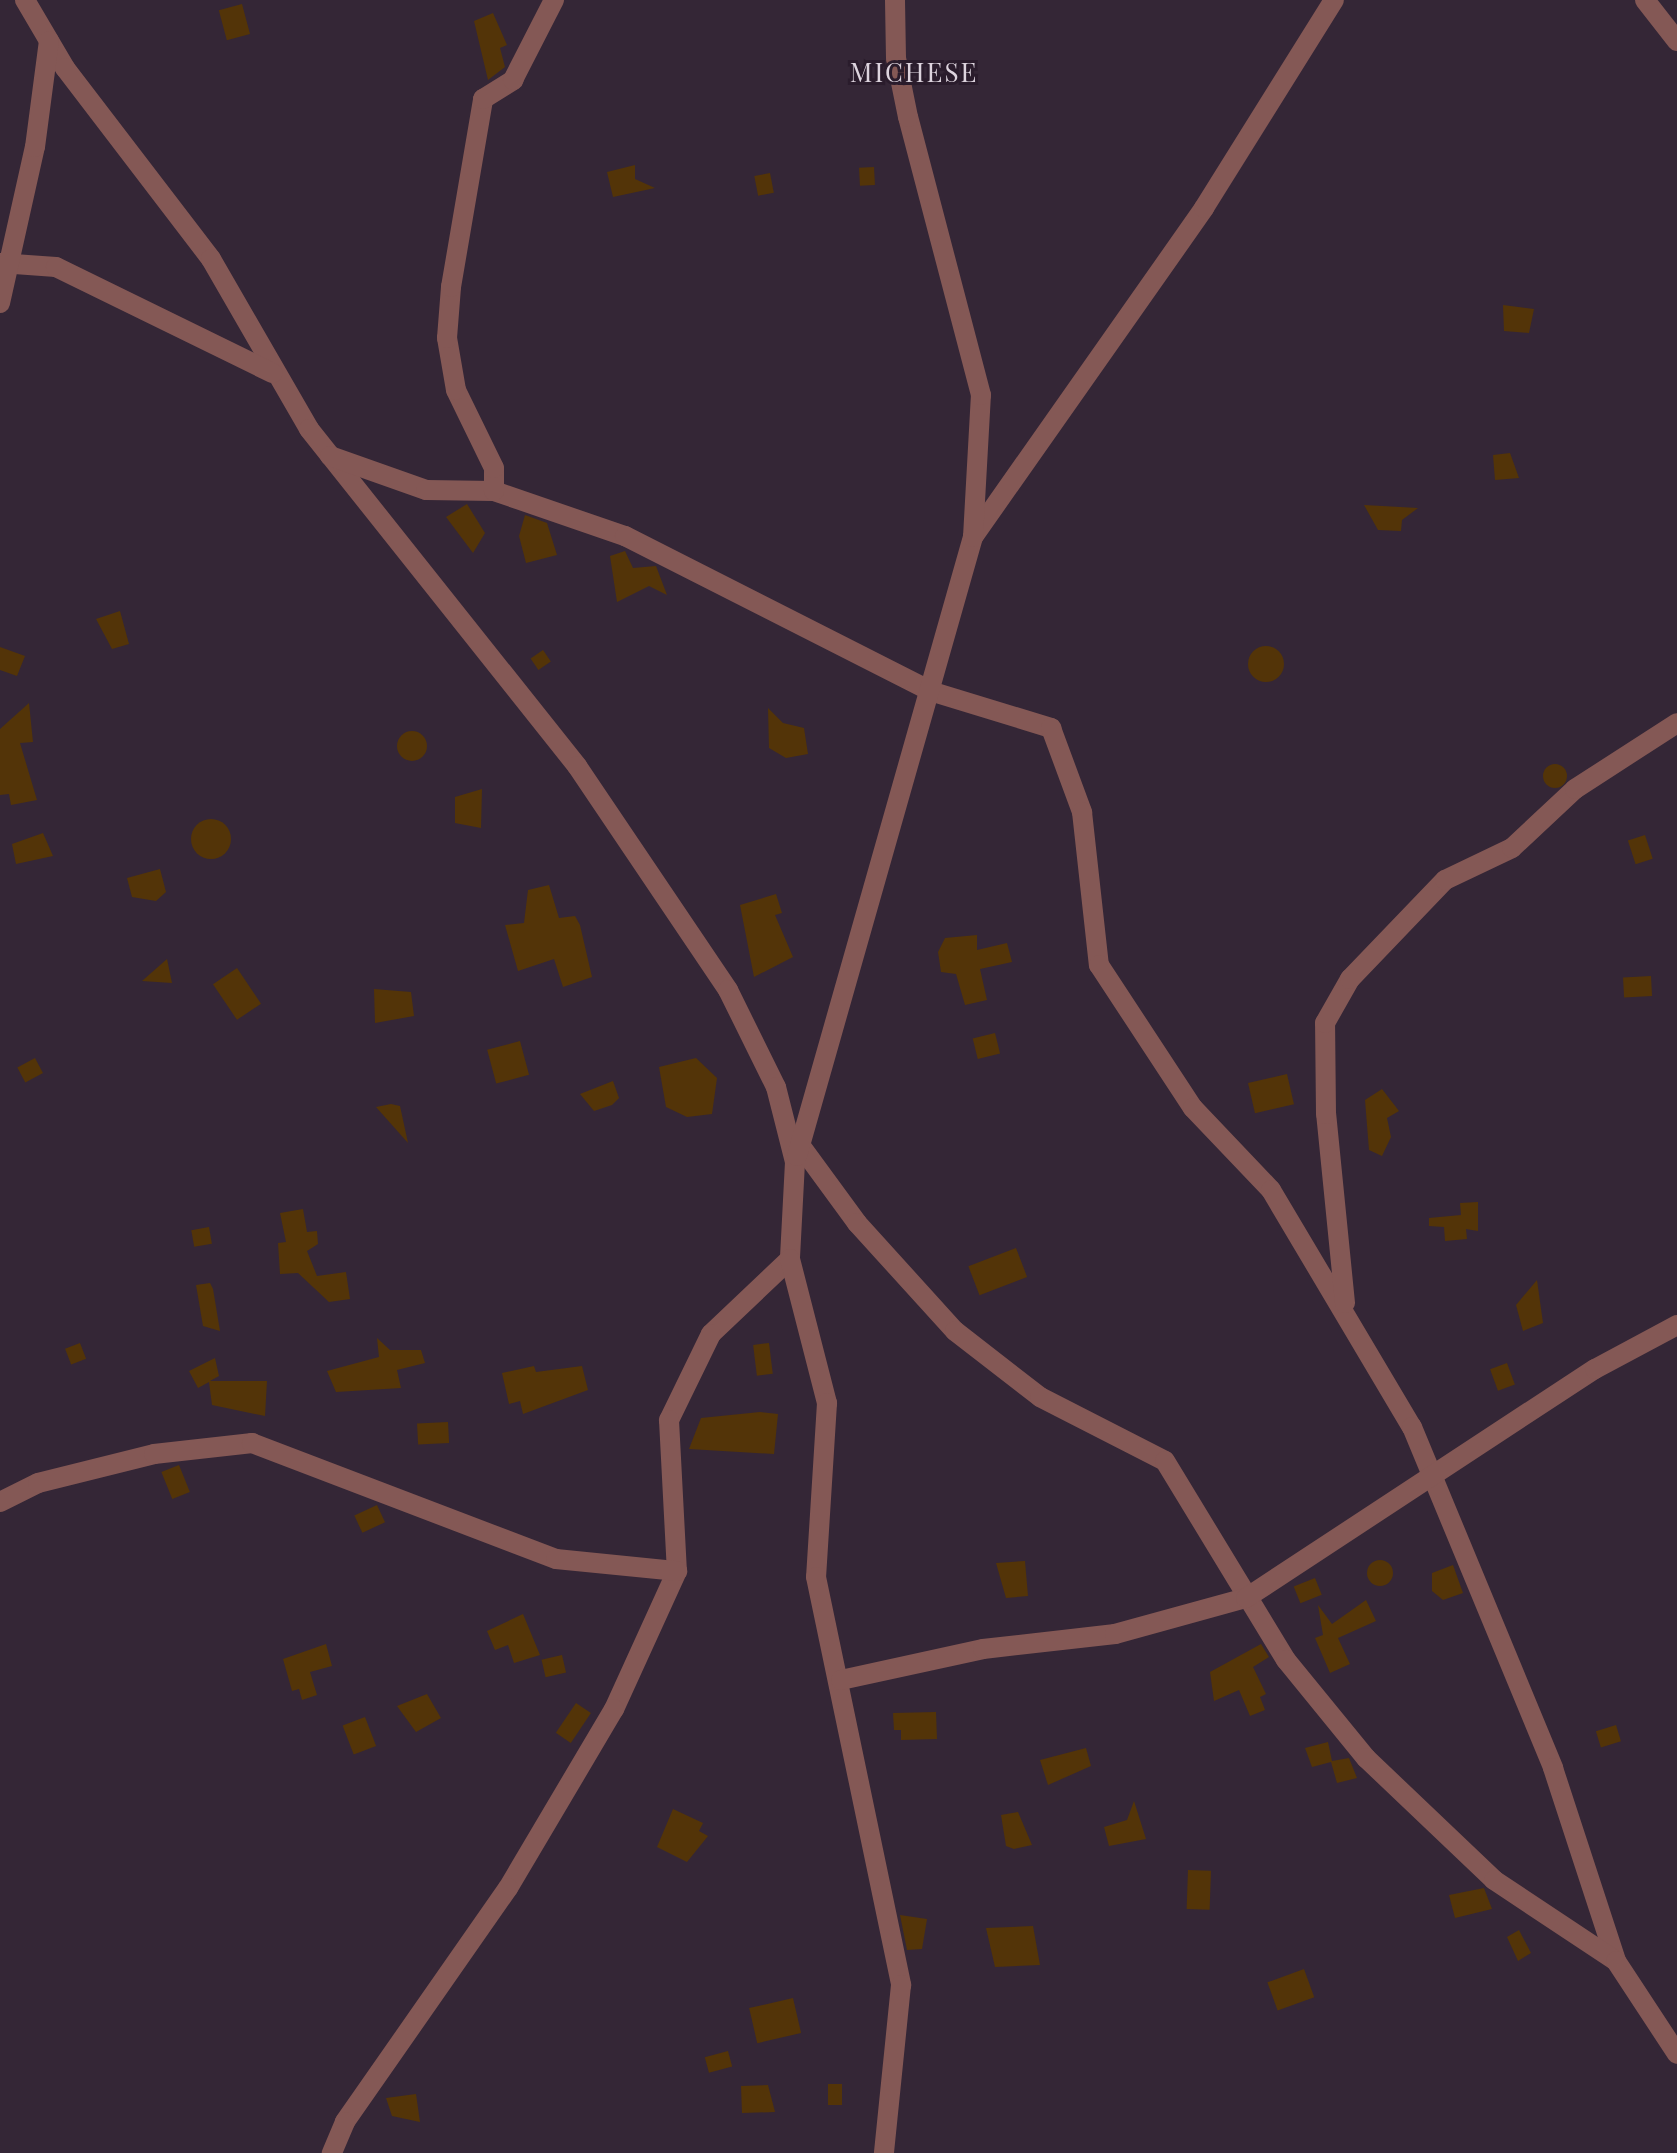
<!DOCTYPE html>
<html>
<head>
<meta charset="utf-8">
<style>
	body { margin:0 }
	#map { position:relative; width:1677px; height:2153px; overflow:hidden; background:#342636; font-family:"Playfair Display",serif }
	div>[style] { position:absolute }
	[style*='--x'] { left:calc(var(--x)*1px); top:calc(var(--y)*1px); width:calc(var(--w)*1px); rotate:calc(var(--a)*1deg) }
	.building>* { inset:0; background:#533408; transform-origin:0 0 }
	.round { border-radius:50% }
	.minor>* { height:20px; margin:-10px; padding:0 10px; transform-origin:10px; border-radius:10px; background:#845855 }
	span { translate:-50% -50%; white-space:nowrap; text-align:center; line-height:1.15; -webkit-text-stroke:6px #2a1c2c; paint-order:stroke }
	.quarter-label { font-size:26px; color:#ddd4de; letter-spacing:2px }
</style>
</head>
<body>
<div id="map">
	<div class="building">
		<div style="left:242px;top:4px;width:31px;height:24px;rotate:75deg"></div>
		<div style="clip-path:polygon(493px 13px,507px 45px,500px 48px,505px 67px,488px 80px,474px 21px)"></div>
		<div style="clip-path:polygon(635px 165px,635px 179px,655px 188px,613px 197px,607px 172px)"></div>
		<div style="left:874px;top:167px;width:18px;height:15px;rotate:87deg"></div>
		<div style="left:770px;top:173px;width:20px;height:16px;rotate:79deg"></div>
		<div style="clip-path:polygon(1503px 305px,1534px 309px,1529px 333px,1504px 331px)"></div>
		<div style="clip-path:polygon(1510px 453px,1519px 478px,1495px 480px,1493px 455px)"></div>
		<div style="clip-path:polygon(467px 504px,485px 533px,473px 553px,446px 517px)"></div>
		<div style="clip-path:polygon(1364px 505px,1418px 508px,1402px 520px,1401px 531px,1378px 530px)"></div>
		<div style="clip-path:polygon(525px 515px,547px 523px,557px 555px,526px 563px,519px 536px)"></div>
		<div style="clip-path:polygon(625px 551px,633px 568px,656px 566px,667px 595px,649px 586px,617px 602px,610px 556px)"></div>
		<div style="clip-path:polygon(120px 611px,129px 644px,112px 649px,96px 619px)"></div>
		<div class="round" style="left:1248px;top:646px;width:36px;height:36px"></div>
		<div style="clip-path:polygon(0 647px,25px 656px,17px 676px,0 670px)"></div>
		<div style="left:543px;top:650px;width:14px;height:15px;rotate:56deg"></div>
		<div style="clip-path:polygon(29px 703px,33px 742px,20px 743px,37px 800px,11px 805px,9px 794px,0 795px,0 729px)"></div>
		<div style="clip-path:polygon(768px 708px,783px 723px,804px 728px,808px 754px,786px 758px,769px 748px)"></div>
		<div class="round" style="left:397px;top:731px;width:30px;height:30px"></div>
		<div class="round" style="left:1543px;top:764px;width:24px;height:24px"></div>
		<div style="clip-path:polygon(482px 789px,481px 828px,455px 823px,455px 797px)"></div>
		<div class="round" style="left:191px;top:819px;width:40px;height:40px"></div>
		<div style="clip-path:polygon(43px 833px,53px 856px,16px 864px,12px 844px)"></div>
		<div style="left:1645px;top:835px;width:25px;height:18px;rotate:72deg"></div>
		<div style="clip-path:polygon(160px 869px,166px 892px,156px 901px,132px 897px,127px 878px)"></div>
		<div style="clip-path:polygon(549px 885px,559px 918px,575px 916px,580px 925px,592px 977px,563px 987px,554px 959px,518px 971px,505px 925px,524px 923px,528px 890px)"></div>
		<div style="clip-path:polygon(776px 894px,782px 913px,775px 915px,793px 957px,754px 977px,740px 905px)"></div>
		<div style="clip-path:polygon(977px 935px,977px 950px,1007px 943px,1012px 962px,980px 969px,987px 1000px,965px 1005px,956px 974px,941px 972px,938px 952px,945px 938px)"></div>
		<div style="clip-path:polygon(167px 959px,172px 983px,142px 981px)"></div>
		<div style="left:237px;top:968px;width:43px;height:29px;rotate:56deg"></div>
		<div style="left:1651px;top:976px;width:20px;height:28px;rotate:87deg"></div>
		<div style="clip-path:polygon(374px 989px,411px 992px,414px 1016px,375px 1023px)"></div>
		<div style="left:995px;top:1033px;width:21px;height:23px;rotate:76deg"></div>
		<div style="left:520px;top:1041px;width:35px;height:34px;rotate:75deg"></div>
		<div style="left:35px;top:1058px;width:17px;height:20px;rotate:62deg"></div>
		<div style="clip-path:polygon(696px 1058px,717px 1078px,712px 1114px,687px 1117px,666px 1107px,659px 1067px)"></div>
		<div style="left:1287px;top:1074px;width:31px;height:40px;rotate:77deg"></div>
		<div style="clip-path:polygon(613px 1081px,619px 1098px,612px 1105px,594px 1111px,580px 1094px)"></div>
		<div style="clip-path:polygon(1382px 1089px,1399px 1111px,1387px 1118px,1391px 1137px,1382px 1156px,1369px 1150px,1365px 1100px)"></div>
		<div style="clip-path:polygon(391px 1104px,400px 1106px,408px 1143px,376px 1107px)"></div>
		<div style="clip-path:polygon(1478px 1202px,1478px 1231px,1466px 1229px,1467px 1239px,1445px 1241px,1444px 1227px,1429px 1226px,1429px 1218px,1461px 1215px,1460px 1203px)"></div>
		<div style="clip-path:polygon(303px 1209px,307px 1232px,317px 1231px,318px 1244px,307px 1251px,317px 1276px,346px 1272px,350px 1299px,329px 1302px,298px 1273px,280px 1274px,278px 1243px,286px 1242px,280px 1213px)"></div>
		<div style="left:209px;top:1227px;width:17px;height:18px;rotate:80deg"></div>
		<div style="left:1016px;top:1248px;width:31px;height:51px;rotate:69deg"></div>
		<div style="clip-path:polygon(1537px 1280px,1543px 1323px,1523px 1331px,1516px 1305px)"></div>
		<div style="clip-path:polygon(210px 1283px,213px 1289px,220px 1331px,203px 1326px,196px 1285px)"></div>
		<div style="clip-path:polygon(377px 1338px,390px 1350px,421px 1350px,425px 1363px,397px 1370px,401px 1388px,336px 1392px,327px 1371px,379px 1357px)"></div>
		<div style="left:80px;top:1343px;width:17px;height:16px;rotate:69deg"></div>
		<div style="left:769px;top:1343px;width:31px;height:16px;rotate:83deg"></div>
		<div style="clip-path:polygon(215px 1358px,219px 1376px,210px 1381px,267px 1381px,265px 1416px,212px 1405px,209px 1382px,198px 1388px,189px 1371px)"></div>
		<div style="left:1507px;top:1363px;width:23px;height:18px;rotate:70deg"></div>
		<div style="clip-path:polygon(534px 1366px,536px 1372px,582px 1366px,588px 1390px,523px 1414px,520px 1401px,509px 1404px,502px 1373px)"></div>
		<div style="clip-path:polygon(760px 1412px,778px 1414px,774px 1454px,689px 1449px,701px 1418px)"></div>
		<div style="left:448px;top:1422px;width:21px;height:31px;rotate:87deg"></div>
		<div style="left:179px;top:1465px;width:29px;height:19px;rotate:68deg"></div>
		<div style="left:377px;top:1505px;width:19px;height:25px;rotate:65deg"></div>
		<div class="round" style="left:1367px;top:1560px;width:26px;height:26px"></div>
		<div style="clip-path:polygon(1025px 1561px,1028px 1596px,1006px 1598px,996px 1563px)"></div>
		<div style="clip-path:polygon(1453px 1565px,1463px 1593px,1443px 1600px,1432px 1591px,1432px 1573px)"></div>
		<div style="left:1315px;top:1578px;width:18px;height:23px;rotate:68deg"></div>
		<div style="clip-path:polygon(1366px 1600px,1376px 1621px,1338px 1638px,1350px 1664px,1330px 1673px,1315px 1638px,1323px 1635px,1318px 1605px,1332px 1624px)"></div>
		<div style="clip-path:polygon(523px 1614px,540px 1655px,514px 1663px,508px 1645px,495px 1650px,487px 1631px)"></div>
		<div style="clip-path:polygon(326px 1644px,332px 1666px,310px 1672px,317px 1695px,302px 1700px,299px 1689px,292px 1691px,283px 1659px)"></div>
		<div style="clip-path:polygon(1261px 1644px,1269px 1657px,1253px 1667px,1266px 1694px,1260px 1697px,1265px 1710px,1250px 1716px,1239px 1690px,1214px 1701px,1210px 1672px)"></div>
		<div style="left:562px;top:1655px;width:18px;height:21px;rotate:77deg"></div>
		<div style="clip-path:polygon(427px 1694px,441px 1718px,416px 1732px,397px 1706px)"></div>
		<div style="left:576px;top:1703px;width:18px;height:36px;rotate:34deg"></div>
		<div style="clip-path:polygon(936px 1712px,937px 1739px,901px 1740px,901px 1730px,894px 1730px,893px 1713px)"></div>
		<div style="left:365px;top:1717px;width:31px;height:24px;rotate:69deg"></div>
		<div style="left:1616px;top:1725px;width:17px;height:21px;rotate:73deg"></div>
		<div style="clip-path:polygon(1328px 1742px,1332px 1761px,1349px 1758px,1357px 1778px,1337px 1783px,1331px 1762px,1312px 1767px,1305px 1748px)"></div>
		<div style="clip-path:polygon(1086px 1748px,1091px 1766px,1048px 1785px,1040px 1760px)"></div>
		<div style="clip-path:polygon(1134px 1801px,1146px 1839px,1109px 1846px,1104px 1827px,1127px 1820px)"></div>
		<div style="clip-path:polygon(673px 1809px,703px 1823px,699px 1831px,708px 1836px,687px 1862px,657px 1847px)"></div>
		<div style="clip-path:polygon(1018px 1812px,1032px 1845px,1014px 1849px,1006px 1846px,1001px 1815px)"></div>
		<div style="left:1188px;top:1870px;width:23px;height:39px;rotate:2deg"></div>
		<div style="clip-path:polygon(1484px 1888px,1492px 1909px,1455px 1918px,1449px 1895px)"></div>
		<div style="clip-path:polygon(900px 1915px,927px 1919px,922px 1949px,907px 1950px)"></div>
		<div style="clip-path:polygon(1033px 1926px,1040px 1965px,995px 1967px,986px 1928px)"></div>
		<div style="clip-path:polygon(1519px 1930px,1531px 1953px,1518px 1961px,1507px 1937px)"></div>
		<div style="left:1304px;top:1969px;width:30px;height:39px;rotate:70deg"></div>
		<div style="left:793px;top:1998px;width:36px;height:45px;rotate:77deg"></div>
		<div style="left:728px;top:2051px;width:16px;height:24px;rotate:75deg"></div>
		<div style="left:828px;top:2084px;width:14px;height:21px"></div>
		<div style="clip-path:polygon(768px 2085px,775px 2112px,742px 2113px,741px 2086px)"></div>
		<div style="clip-path:polygon(416px 2094px,420px 2122px,392px 2116px,386px 2098px)"></div>
	</div>
	<div class="minor">
		<div style="--x:25;--y:0;--w:79;--a:59.5"></div>
		<div style="--x:65;--y:68;--w:240;--a:52.6"></div>
		<div style="--x:211;--y:259;--w:196;--a:60"></div>
		<div style="--x:309;--y:429;--w:431;--a:51.5"></div>
		<div style="--x:577;--y:766;--w:270;--a:56"></div>
		<div style="--x:728;--y:990;--w:108;--a:63.7"></div>
		<div style="--x:776;--y:1087;--w:77;--a:75.8"></div>
		<div style="--x:795;--y:1162;--w:97;--a:93"></div>
		<div style="--x:790;--y:1259;--w:109;--a:136.5"></div>
		<div style="--x:711;--y:1334;--w:96;--a:116"></div>
		<div style="--x:669;--y:1420;--w:151;--a:87"></div>
		<div style="--x:677;--y:1571;--w:152;--a:114.5"></div>
		<div style="--x:614;--y:1709;--w:208;--a:120.6"></div>
		<div style="--x:508;--y:1888;--w:285;--a:124.9"></div>
		<div style="--x:345;--y:2122;--w:34;--a:113"></div>
		<div style="--x:1645;--y:0;--w:52;--a:52"></div>
		<div style="--x:0;--y:263;--w:56;--a:4.1"></div>
		<div style="--x:56;--y:267;--w:241;--a:26.1"></div>
		<div style="--x:0;--y:303;--w:160;--a:-77.4"></div>
		<div style="--x:35;--y:147;--w:107;--a:-82.5"></div>
		<div style="--x:330;--y:456;--w:102;--a:19.5"></div>
		<div style="--x:426;--y:490;--w:68;--a:0.8"></div>
		<div style="--x:494;--y:491;--w:139;--a:19"></div>
		<div style="--x:625;--y:536;--w:342;--a:26.9"></div>
		<div style="--x:930;--y:691;--w:127;--a:17"></div>
		<div style="--x:1051;--y:728;--w:90;--a:69.7"></div>
		<div style="--x:1082;--y:812;--w:154;--a:83.7"></div>
		<div style="--x:1099;--y:965;--w:171;--a:56.7"></div>
		<div style="--x:1193;--y:1108;--w:113;--a:46.4"></div>
		<div style="--x:1271;--y:1190;--w:276;--a:59.3"></div>
		<div style="--x:1412;--y:1427;--w:369;--a:67.5"></div>
		<div style="--x:1553;--y:1768;--w:203;--a:71.9"></div>
		<div style="--x:494;--y:491;--w:23;--a:-90"></div>
		<div style="--x:494;--y:468;--w:87;--a:-116"></div>
		<div style="--x:456;--y:390;--w:53;--a:-99.8"></div>
		<div style="--x:447;--y:338;--w:51;--a:-85.5"></div>
		<div style="--x:451;--y:287;--w:191;--a:-80.3"></div>
		<div style="--x:483;--y:99;--w:36;--a:-32"></div>
		<div style="--x:513;--y:80;--w:90;--a:-62.9"></div>
		<div style="--x:973;--y:537;--w:402;--a:-54.9"></div>
		<div style="--x:1204;--y:208;--w:245;--a:-58"></div>
		<div style="--x:800;--y:1145;--w:97;--a:53.8"></div>
		<div style="--x:857;--y:1223;--w:146;--a:47.8"></div>
		<div style="--x:955;--y:1331;--w:108;--a:37.8"></div>
		<div style="--x:1040;--y:1397;--w:140;--a:27.1"></div>
		<div style="--x:1165;--y:1461;--w:233;--a:58.7"></div>
		<div style="--x:1286;--y:1660;--w:127;--a:50.8"></div>
		<div style="--x:1366;--y:1758;--w:177;--a:43.6"></div>
		<div style="--x:1494;--y:1880;--w:146;--a:33.6"></div>
		<div style="--x:1616;--y:1961;--w:111;--a:56.7"></div>
		<div style="--x:797;--y:1156;--w:644;--a:-74.13"></div>
		<div style="--x:973;--y:537;--w:142;--a:-86.8"></div>
		<div style="--x:981;--y:395;--w:287;--a:-104.7"></div>
		<div style="--x:908;--y:117;--w:60;--a:-101.5"></div>
		<div style="--x:896;--y:58;--w:58;--a:-91"></div>
		<div style="--x:790;--y:1259;--w:149;--a:75.6"></div>
		<div style="--x:827;--y:1403;--w:174;--a:93.6"></div>
		<div style="--x:816;--y:1577;--w:417;--a:78.2"></div>
		<div style="--x:901;--y:1985;--w:169;--a:95.8"></div>
		<div style="--x:1345;--y:1303;--w:190;--a:-95.7"></div>
		<div style="--x:1326;--y:1114;--w:91;--a:-90.6"></div>
		<div style="--x:1325;--y:1023;--w:51;--a:-60.4"></div>
		<div style="--x:1350;--y:979;--w:137;--a:-46.2"></div>
		<div style="--x:1445;--y:880;--w:74;--a:-25.5"></div>
		<div style="--x:1512;--y:848;--w:86;--a:-43.1"></div>
		<div style="--x:1575;--y:789;--w:121;--a:-32.9"></div>
		<div style="--x:0;--y:1502;--w:42;--a:-26.6"></div>
		<div style="--x:38;--y:1483;--w:120;--a:-14"></div>
		<div style="--x:154;--y:1454;--w:99;--a:-6.4"></div>
		<div style="--x:252;--y:1443;--w:325;--a:20.9"></div>
		<div style="--x:556;--y:1559;--w:122;--a:5.7"></div>
		<div style="--x:841;--y:1680;--w:145;--a:-12.3"></div>
		<div style="--x:983;--y:1649;--w:133;--a:-6.5"></div>
		<div style="--x:1115;--y:1634;--w:136;--a:-15.4"></div>
		<div style="--x:1246;--y:1598;--w:417;--a:-33.3"></div>
		<div style="--x:1595;--y:1369;--w:93;--a:-28.2"></div>
	</div>
	<div class="quarter-label">
		<span style="left:914px;top:72px">MICHESE</span>
	</div>
</div>
</body>
</html>
